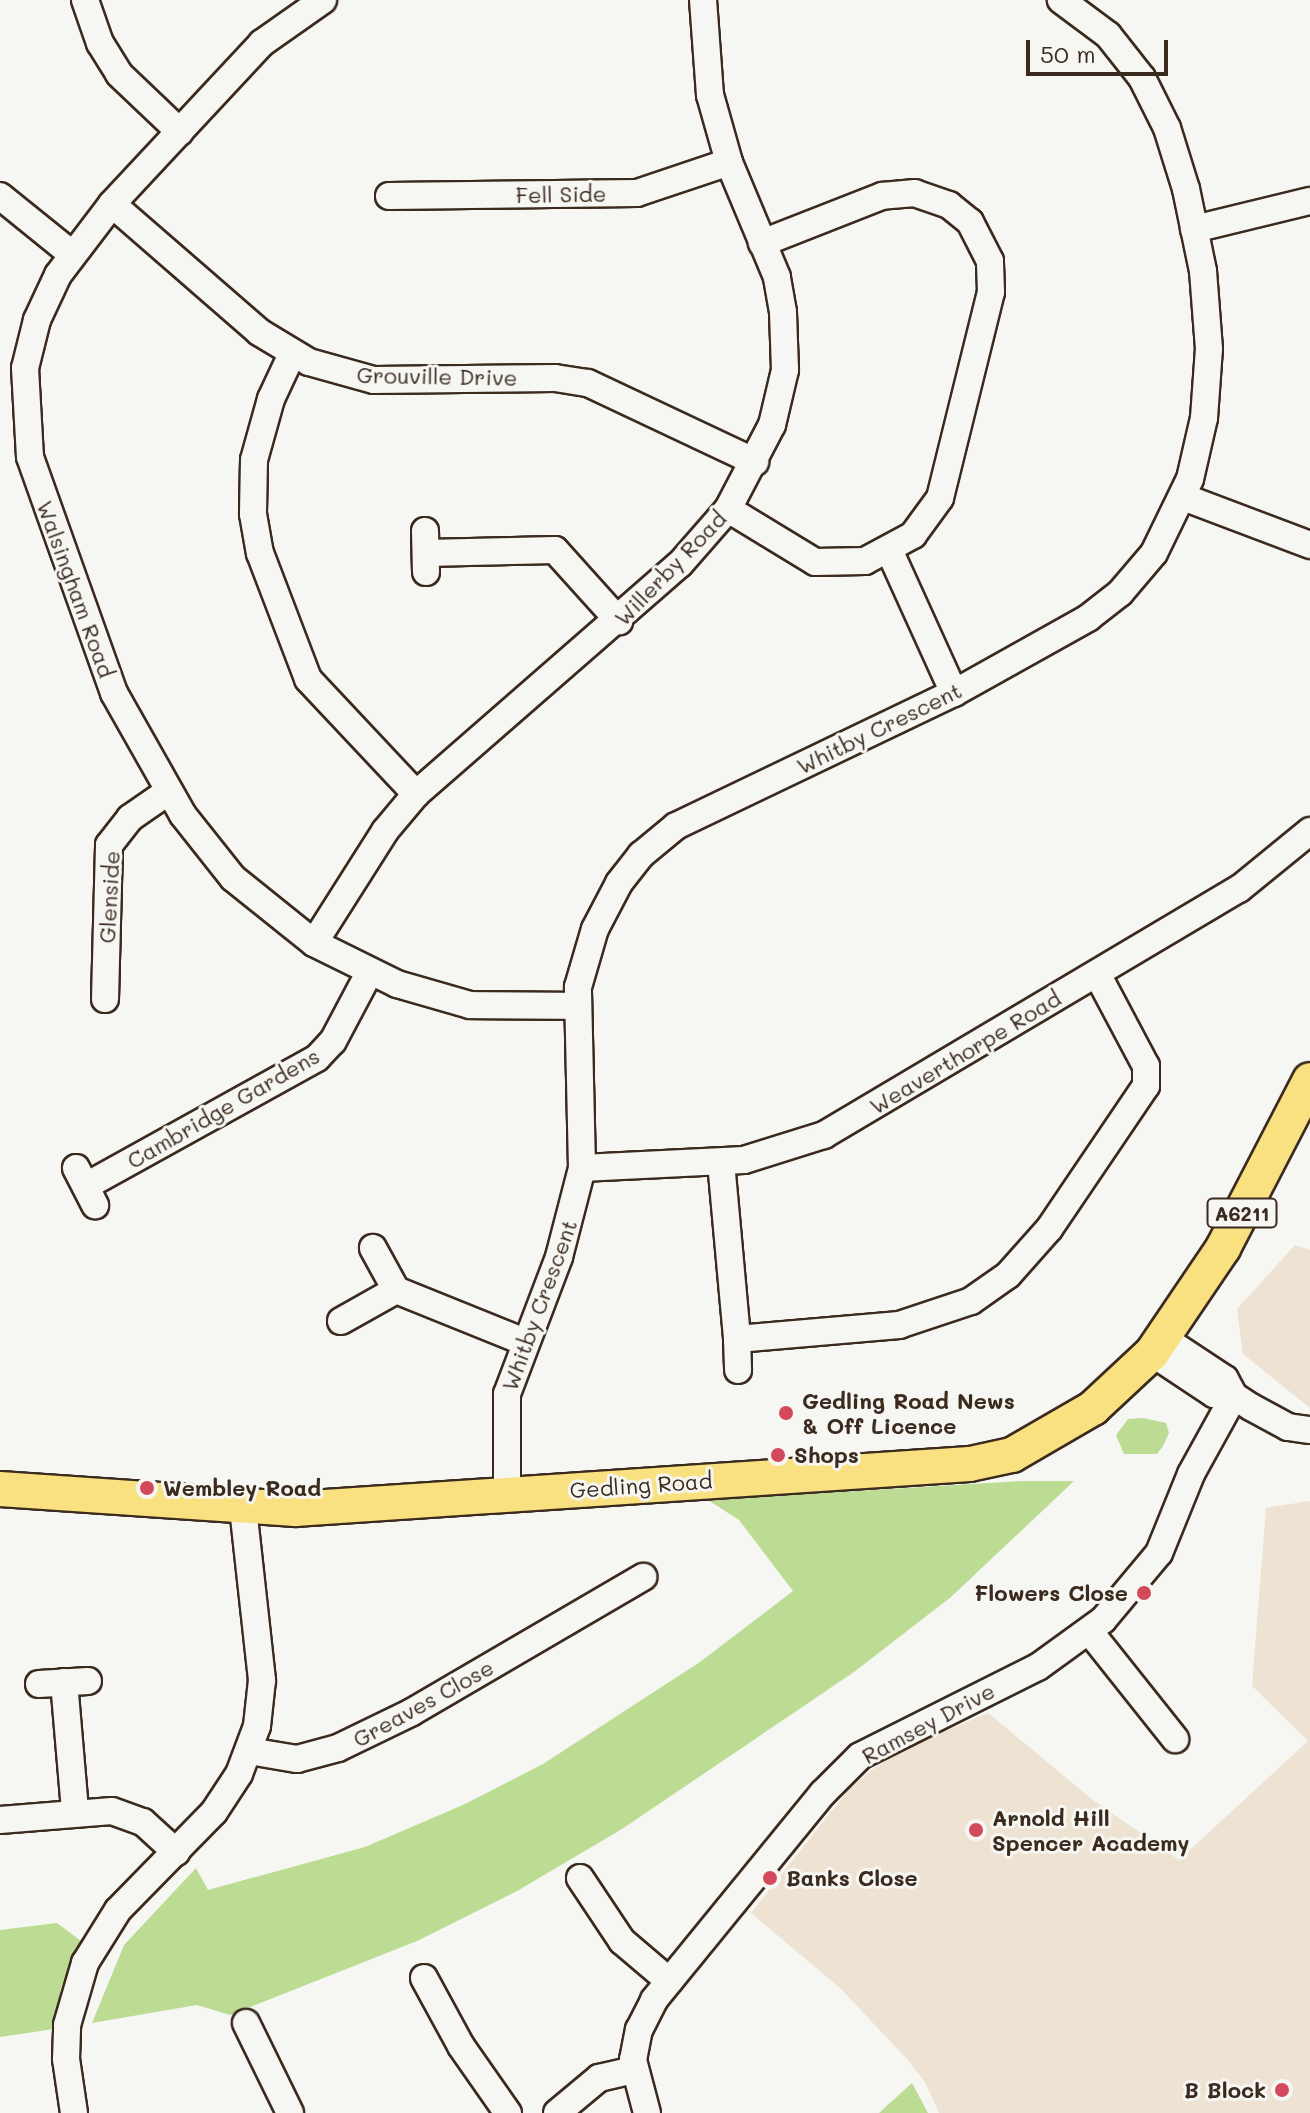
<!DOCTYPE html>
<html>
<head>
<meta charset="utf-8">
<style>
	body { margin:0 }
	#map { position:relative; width:1310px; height:2113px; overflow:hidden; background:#f6f6f2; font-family:Mali,sans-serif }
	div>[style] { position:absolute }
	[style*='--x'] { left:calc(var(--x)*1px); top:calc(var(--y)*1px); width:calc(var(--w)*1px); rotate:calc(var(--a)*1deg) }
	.built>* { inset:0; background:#eee2d3 }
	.green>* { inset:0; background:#bcdc94 }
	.roads { filter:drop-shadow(2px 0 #3b2a1e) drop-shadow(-2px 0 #3b2a1e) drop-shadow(0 2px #3b2a1e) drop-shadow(0 -2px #3b2a1e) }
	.minor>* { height:26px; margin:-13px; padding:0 13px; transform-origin:13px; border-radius:13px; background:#f6f6f2 }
	.major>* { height:34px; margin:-17px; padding:0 17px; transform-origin:17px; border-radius:17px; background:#f9e181 }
	.dots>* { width:22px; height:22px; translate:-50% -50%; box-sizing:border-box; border:4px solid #f6f6f2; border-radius:50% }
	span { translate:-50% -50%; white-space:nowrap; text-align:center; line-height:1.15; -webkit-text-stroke:6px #f6f6f2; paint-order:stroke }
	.shield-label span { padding:2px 6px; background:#f6f6f2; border:2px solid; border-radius:6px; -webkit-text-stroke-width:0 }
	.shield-label { font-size:20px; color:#3b2a1e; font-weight:700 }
	.street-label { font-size:22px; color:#3b2a1e }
	.poi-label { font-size:22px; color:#3b2a1e; font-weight:700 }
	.left { translate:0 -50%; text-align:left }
	.right { translate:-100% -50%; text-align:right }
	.scale { position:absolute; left:1026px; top:40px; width:142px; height:36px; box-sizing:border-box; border:4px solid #3b2a1e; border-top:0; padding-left:10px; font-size:24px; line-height:28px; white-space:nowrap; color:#3b2a1e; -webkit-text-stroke:6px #f6f6f2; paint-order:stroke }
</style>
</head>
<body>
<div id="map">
	<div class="built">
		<div style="clip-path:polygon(1295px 1245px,1310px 1250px,1310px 1408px,1243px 1354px,1237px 1309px)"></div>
		<div style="clip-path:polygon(1310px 1501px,1310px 2113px,939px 2113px,925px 2082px,907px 2059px,841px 1989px,751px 1913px,849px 1789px,873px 1769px,903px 1749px,988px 1713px,1093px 1800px,1179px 1860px,1308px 1741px,1252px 1686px,1266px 1508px)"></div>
	</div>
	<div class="green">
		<div style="clip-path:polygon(1143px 1418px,1166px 1423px,1169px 1433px,1163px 1446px,1157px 1454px,1124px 1454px,1116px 1435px,1128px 1419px)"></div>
		<div style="clip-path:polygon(1022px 1481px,1074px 1481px,951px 1597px,854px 1672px,622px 1829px,517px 1891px,417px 1941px,230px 2015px,197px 2005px,92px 2023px,124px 1945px,196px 1868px,208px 1890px,365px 1847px,465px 1804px,543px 1764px,700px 1662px,793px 1591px,739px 1520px,708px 1500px)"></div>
		<div style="clip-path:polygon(57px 1923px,81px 1941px,61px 1988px,54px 2029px,0 2037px,0 1930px)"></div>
		<div style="clip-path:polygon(912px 2083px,928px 2113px,879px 2113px)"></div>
	</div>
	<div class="roads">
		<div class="minor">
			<div style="--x:85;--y:0;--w:46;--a:70.8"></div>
			<div style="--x:100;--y:43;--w:36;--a:58"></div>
			<div style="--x:119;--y:74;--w:84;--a:43.6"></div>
			<div style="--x:323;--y:0;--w:75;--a:144.8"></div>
			<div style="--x:262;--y:43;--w:220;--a:133"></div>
			<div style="--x:112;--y:204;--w:89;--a:127.3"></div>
			<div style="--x:58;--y:275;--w:50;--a:115"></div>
			<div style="--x:37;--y:320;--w:49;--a:104"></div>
			<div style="--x:25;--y:368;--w:89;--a:86.8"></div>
			<div style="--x:30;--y:457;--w:251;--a:70.4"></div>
			<div style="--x:114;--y:693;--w:140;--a:60.5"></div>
			<div style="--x:183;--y:815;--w:80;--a:51.6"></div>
			<div style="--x:233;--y:878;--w:104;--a:38.7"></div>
			<div style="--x:314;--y:943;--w:93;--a:26.3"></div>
			<div style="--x:397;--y:984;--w:76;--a:16"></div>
			<div style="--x:470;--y:1005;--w:107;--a:0.5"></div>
			<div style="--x:0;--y:196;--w:92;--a:38.9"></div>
			<div style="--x:389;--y:196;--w:248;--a:-0.7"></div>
			<div style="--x:637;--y:193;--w:97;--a:-18.6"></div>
			<div style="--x:112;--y:204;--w:195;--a:41"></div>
			<div style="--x:259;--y:332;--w:58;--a:31"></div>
			<div style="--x:309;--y:362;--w:67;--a:15.5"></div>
			<div style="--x:374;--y:380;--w:181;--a:-0.6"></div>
			<div style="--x:555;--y:378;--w:33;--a:9"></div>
			<div style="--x:588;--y:383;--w:185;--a:25.3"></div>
			<div style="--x:1194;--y:229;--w:119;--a:-13.6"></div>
			<div style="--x:292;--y:354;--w:50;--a:115"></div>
			<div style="--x:271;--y:399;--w:63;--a:105.6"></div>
			<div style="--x:254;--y:460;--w:54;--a:91.1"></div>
			<div style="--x:253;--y:514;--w:40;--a:80"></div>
			<div style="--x:260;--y:553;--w:135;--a:69.1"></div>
			<div style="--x:308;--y:679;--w:158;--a:46.8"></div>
			<div style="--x:1183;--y:497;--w:136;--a:20.7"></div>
			<div style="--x:728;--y:509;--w:102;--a:31.3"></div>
			<div style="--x:815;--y:562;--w:50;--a:-1.1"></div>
			<div style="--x:865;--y:561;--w:55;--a:-28.4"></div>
			<div style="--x:913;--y:535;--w:46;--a:-53.9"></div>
			<div style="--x:940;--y:498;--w:212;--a:-76.1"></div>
			<div style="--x:991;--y:292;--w:31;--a:-92"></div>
			<div style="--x:990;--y:261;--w:44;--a:-117.1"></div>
			<div style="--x:970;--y:222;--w:27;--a:-141"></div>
			<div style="--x:949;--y:205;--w:36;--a:-161"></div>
			<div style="--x:915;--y:193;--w:33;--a:175"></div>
			<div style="--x:882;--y:196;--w:129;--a:158.6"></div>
			<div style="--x:425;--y:531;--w:41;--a:88.6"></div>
			<div style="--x:890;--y:552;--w:155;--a:65.6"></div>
			<div style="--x:426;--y:553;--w:129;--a:-1.3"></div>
			<div style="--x:555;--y:550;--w:96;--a:48"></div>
			<div style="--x:314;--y:943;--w:133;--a:-57.6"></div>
			<div style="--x:385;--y:831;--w:48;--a:-50"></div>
			<div style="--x:416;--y:794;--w:350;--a:-41.1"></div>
			<div style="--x:680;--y:564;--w:73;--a:-48.9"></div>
			<div style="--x:728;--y:509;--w:95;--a:-62.4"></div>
			<div style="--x:772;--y:425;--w:57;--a:-76.7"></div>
			<div style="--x:785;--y:370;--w:58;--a:-92"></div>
			<div style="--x:783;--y:312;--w:36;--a:-100"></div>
			<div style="--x:777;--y:277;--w:125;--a:-112.7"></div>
			<div style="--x:729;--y:162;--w:70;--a:-105.8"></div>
			<div style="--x:710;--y:95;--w:95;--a:-94.2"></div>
			<div style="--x:105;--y:999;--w:154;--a:-88.5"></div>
			<div style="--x:109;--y:845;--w:34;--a:-52"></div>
			<div style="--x:130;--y:818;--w:47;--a:-34.7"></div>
			<div style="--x:721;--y:1162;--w:178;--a:84.8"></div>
			<div style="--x:737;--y:1339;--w:163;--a:-4.9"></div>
			<div style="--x:899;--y:1325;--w:76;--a:-18.4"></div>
			<div style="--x:971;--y:1301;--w:45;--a:-35.1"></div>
			<div style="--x:1008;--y:1275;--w:62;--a:-48.3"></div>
			<div style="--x:1049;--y:1229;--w:173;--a:-55.9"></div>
			<div style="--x:1146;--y:1086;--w:20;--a:-90"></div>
			<div style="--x:1146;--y:1066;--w:104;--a:-118"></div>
			<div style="--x:76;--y:1168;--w:42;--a:62.8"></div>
			<div style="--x:582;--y:1168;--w:162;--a:-2.8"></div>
			<div style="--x:744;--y:1160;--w:84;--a:-17.4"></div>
			<div style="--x:824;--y:1135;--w:482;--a:-30.7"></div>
			<div style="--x:1239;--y:889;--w:92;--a:-39.2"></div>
			<div style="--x:86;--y:1186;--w:264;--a:-29"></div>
			<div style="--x:317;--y:1058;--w:23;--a:-47"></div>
			<div style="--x:333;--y:1041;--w:77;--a:-62.1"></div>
			<div style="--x:396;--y:1290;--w:139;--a:22"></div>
			<div style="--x:341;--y:1321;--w:63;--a:-29.4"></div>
			<div style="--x:396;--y:1290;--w:48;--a:-118.7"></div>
			<div style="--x:1163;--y:1338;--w:74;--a:33.5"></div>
			<div style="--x:1225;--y:1379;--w:19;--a:62"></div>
			<div style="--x:1234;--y:1396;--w:20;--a:33"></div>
			<div style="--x:1251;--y:1407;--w:42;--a:28.4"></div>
			<div style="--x:1288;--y:1427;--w:22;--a:8"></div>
			<div style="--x:737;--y:1339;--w:31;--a:88"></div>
			<div style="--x:1152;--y:1353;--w:74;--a:33.5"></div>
			<div style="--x:1214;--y:1394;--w:20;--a:6"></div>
			<div style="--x:507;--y:1494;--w:100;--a:-90"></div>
			<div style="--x:507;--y:1394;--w:147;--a:-69.2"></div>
			<div style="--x:559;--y:1257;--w:92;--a:-75.5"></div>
			<div style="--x:582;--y:1168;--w:181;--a:-91.3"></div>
			<div style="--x:578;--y:987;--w:60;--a:-73.7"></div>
			<div style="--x:595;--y:929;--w:52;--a:-62.4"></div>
			<div style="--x:619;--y:883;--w:36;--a:-52"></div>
			<div style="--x:641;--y:855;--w:45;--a:-39.6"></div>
			<div style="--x:676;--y:826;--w:308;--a:-25.6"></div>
			<div style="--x:954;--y:693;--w:154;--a:-29.2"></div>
			<div style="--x:1088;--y:618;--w:41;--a:-38"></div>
			<div style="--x:1120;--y:593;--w:52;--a:-49.6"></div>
			<div style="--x:1154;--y:553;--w:82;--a:-64.1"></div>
			<div style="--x:1190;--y:479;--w:63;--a:-77.1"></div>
			<div style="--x:1204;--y:418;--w:69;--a:-85.9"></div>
			<div style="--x:1209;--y:349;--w:78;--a:-94.4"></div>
			<div style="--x:1203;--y:271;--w:84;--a:-101.7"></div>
			<div style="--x:1186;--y:189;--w:64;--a:-107.3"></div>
			<div style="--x:1167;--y:128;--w:56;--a:-116.6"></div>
			<div style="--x:1142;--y:78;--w:55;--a:-128.3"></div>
			<div style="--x:1108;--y:35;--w:59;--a:-143.3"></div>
			<div style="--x:1090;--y:1632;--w:137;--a:51.5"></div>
			<div style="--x:64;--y:1682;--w:129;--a:85.1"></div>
			<div style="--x:39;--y:1684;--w:49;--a:-3.5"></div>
			<div style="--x:249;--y:1751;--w:49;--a:9.5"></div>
			<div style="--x:297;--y:1759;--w:42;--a:-15"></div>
			<div style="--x:338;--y:1748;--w:82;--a:-25.9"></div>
			<div style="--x:412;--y:1712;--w:268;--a:-30.3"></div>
			<div style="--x:0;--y:1820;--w:112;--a:-4.6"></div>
			<div style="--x:112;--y:1811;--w:33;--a:20"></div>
			<div style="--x:143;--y:1822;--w:45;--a:42.3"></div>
			<div style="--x:580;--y:1878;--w:76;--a:56.3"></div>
			<div style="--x:622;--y:1941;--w:62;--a:40.4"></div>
			<div style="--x:424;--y:1978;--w:77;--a:61.4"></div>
			<div style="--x:461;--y:2046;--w:82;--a:55"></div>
			<div style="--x:246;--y:2023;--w:100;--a:63.9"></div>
			<div style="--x:74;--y:2113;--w:55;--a:-98.4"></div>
			<div style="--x:66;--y:2059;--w:34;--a:-88"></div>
			<div style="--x:67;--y:2025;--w:65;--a:-73.8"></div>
			<div style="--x:85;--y:1963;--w:62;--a:-58.1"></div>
			<div style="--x:118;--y:1910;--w:137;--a:-45.6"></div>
			<div style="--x:214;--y:1812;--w:45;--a:-56.7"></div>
			<div style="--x:239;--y:1774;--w:51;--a:-69.4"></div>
			<div style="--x:257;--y:1726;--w:46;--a:-83.8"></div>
			<div style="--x:262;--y:1680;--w:172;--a:-96.3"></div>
			<div style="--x:557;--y:2113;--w:55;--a:-39.8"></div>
			<div style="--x:599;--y:2078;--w:35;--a:-13"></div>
			<div style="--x:647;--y:2113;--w:55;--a:-104.8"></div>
			<div style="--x:633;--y:2060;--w:31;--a:-79"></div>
			<div style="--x:639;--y:2030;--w:34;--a:-63"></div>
			<div style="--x:654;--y:2000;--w:267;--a:-50.8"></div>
			<div style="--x:823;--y:1793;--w:52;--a:-45"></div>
			<div style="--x:860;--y:1756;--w:199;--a:-26.6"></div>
			<div style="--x:1038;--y:1667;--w:80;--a:-35.9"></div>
			<div style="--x:1103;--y:1620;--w:87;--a:-50.1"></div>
			<div style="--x:1159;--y:1553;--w:85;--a:-67.9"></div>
			<div style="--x:1191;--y:1474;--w:89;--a:-61.1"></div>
		</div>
		<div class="major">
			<div style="--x:0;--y:1489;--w:296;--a:3.9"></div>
			<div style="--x:295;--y:1509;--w:676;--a:-3.81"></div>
			<div style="--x:970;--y:1464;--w:43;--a:-12.1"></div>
			<div style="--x:1012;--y:1455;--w:94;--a:-30.1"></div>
			<div style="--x:1093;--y:1408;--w:81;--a:-43"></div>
			<div style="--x:1152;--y:1353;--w:127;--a:-55.9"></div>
			<div style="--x:1223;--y:1248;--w:189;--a:-62.6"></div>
		</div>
	</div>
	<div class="dots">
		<div style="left:786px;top:1413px;background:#d1495b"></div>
		<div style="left:778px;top:1455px;background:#d1495b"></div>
		<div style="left:147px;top:1488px;background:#d1495b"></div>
		<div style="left:1144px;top:1593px;background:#d1495b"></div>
		<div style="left:976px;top:1830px;background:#d1495b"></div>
		<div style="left:770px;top:1878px;background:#d1495b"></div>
		<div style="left:1282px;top:2090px;background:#d1495b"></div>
	</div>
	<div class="shield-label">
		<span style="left:1242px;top:1213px">A6211</span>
	</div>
	<div class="street-label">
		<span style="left:561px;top:194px;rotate:-1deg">Fell Side</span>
		<span style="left:437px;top:376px;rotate:1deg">Grouville Drive</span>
		<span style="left:670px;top:568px;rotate:-46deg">Willerby Road</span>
		<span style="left:76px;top:589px;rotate:70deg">Walsingham Road</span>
		<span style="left:879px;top:728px;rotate:-26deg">Whitby Crescent</span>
		<span style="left:109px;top:897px;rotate:-87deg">Glenside</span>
		<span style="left:965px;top:1052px;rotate:-31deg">Weaverthorpe Road</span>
		<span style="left:223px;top:1108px;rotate:-30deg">Cambridge Gardens</span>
		<span style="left:539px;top:1305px;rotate:-70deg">Whitby Crescent</span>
		<span style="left:641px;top:1485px;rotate:-4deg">Gedling Road</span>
		<span style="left:423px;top:1703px;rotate:-29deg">Greaves Close</span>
		<span style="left:928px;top:1723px;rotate:-28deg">Ramsey Drive</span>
	</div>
	<div class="poi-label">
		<span class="left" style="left:802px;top:1413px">Gedling Road News<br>&amp; Off Licence</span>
		<span class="left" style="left:794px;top:1455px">Shops</span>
		<span class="left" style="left:163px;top:1488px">Wembley Road</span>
		<span class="right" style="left:1128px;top:1593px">Flowers Close</span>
		<span class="left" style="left:992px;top:1830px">Arnold Hill<br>Spencer Academy</span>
		<span class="left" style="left:786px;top:1878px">Banks Close</span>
		<span class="right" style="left:1266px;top:2090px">B Block</span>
	</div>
	<div class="scale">50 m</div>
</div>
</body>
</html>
